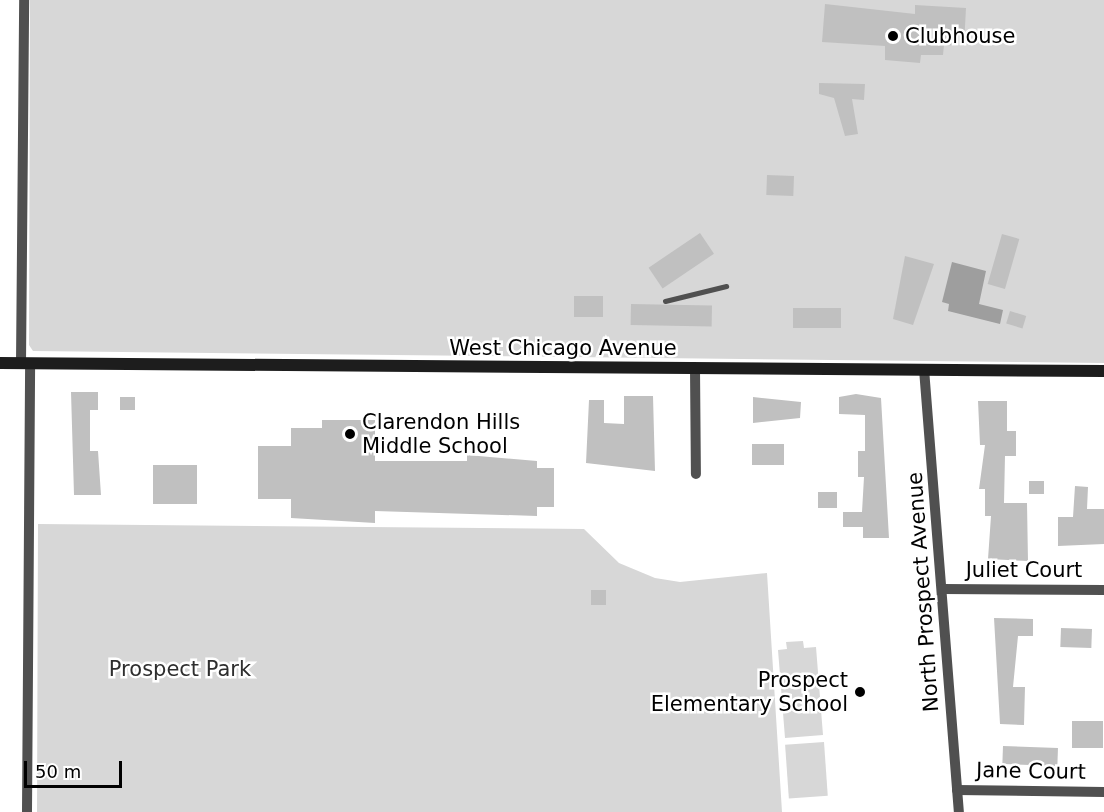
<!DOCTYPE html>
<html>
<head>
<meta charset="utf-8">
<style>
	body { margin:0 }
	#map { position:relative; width:1104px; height:812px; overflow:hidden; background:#fff; font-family:"DejaVu Sans",sans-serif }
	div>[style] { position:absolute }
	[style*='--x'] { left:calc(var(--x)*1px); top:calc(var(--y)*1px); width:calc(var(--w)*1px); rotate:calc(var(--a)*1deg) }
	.green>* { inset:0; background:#d7d7d7; transform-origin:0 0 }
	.water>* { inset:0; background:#9e9e9e }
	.building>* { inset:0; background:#c0c0c0; transform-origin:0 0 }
	.service>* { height:5px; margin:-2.5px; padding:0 2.5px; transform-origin:2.5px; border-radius:2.5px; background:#505050 }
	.minor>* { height:10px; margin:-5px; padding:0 5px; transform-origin:5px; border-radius:5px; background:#505050 }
	.secondary>* { height:12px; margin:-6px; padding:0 6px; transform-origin:6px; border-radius:6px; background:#1d1d1d }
	.dots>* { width:16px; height:16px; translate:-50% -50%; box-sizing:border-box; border:3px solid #fff; border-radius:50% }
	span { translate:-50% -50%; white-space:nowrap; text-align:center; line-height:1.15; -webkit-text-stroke:5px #fff; paint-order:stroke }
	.poi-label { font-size:21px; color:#000 }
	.left { translate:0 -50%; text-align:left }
	.right { translate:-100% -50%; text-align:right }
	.street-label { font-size:21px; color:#000 }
	.park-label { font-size:21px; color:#2e2e2e }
	.scale { position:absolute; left:24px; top:761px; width:98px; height:27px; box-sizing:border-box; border:3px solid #000; border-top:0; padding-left:8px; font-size:18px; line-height:21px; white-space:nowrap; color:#000; -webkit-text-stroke:4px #fff; paint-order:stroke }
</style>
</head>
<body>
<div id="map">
	<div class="green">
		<div style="clip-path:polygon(30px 0,1104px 0,1104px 363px,33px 351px,29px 345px)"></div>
		<div style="clip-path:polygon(38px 524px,584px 529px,619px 563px,655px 578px,680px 582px,767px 573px,782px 812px,37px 812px)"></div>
		<div style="clip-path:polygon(803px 641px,804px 648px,816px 647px,823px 735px,785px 738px,778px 650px,787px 649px,786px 642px)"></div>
		<div style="left:824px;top:742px;width:54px;height:39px;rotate:86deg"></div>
	</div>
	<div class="water">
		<div style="clip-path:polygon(952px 262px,986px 271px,979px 304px,1003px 310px,1000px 324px,948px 311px,949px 304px,942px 302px)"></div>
	</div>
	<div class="building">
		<div style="clip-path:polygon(825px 4px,915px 14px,915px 5px,966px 8px,964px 46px,944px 45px,943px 55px,921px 55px,920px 63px,885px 60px,885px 46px,822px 42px)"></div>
		<div style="clip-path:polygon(819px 83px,865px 84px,864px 100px,852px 99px,858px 134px,845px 136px,834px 98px,819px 94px)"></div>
		<div style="left:767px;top:175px;width:27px;height:20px;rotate:2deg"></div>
		<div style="left:700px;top:233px;width:25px;height:62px;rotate:56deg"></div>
		<div style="left:1002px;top:234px;width:18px;height:52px;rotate:16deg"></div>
		<div style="clip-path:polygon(905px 256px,934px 264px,913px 325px,893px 319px)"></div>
		<div style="left:574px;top:296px;width:29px;height:21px"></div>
		<div style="left:631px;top:304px;width:81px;height:21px;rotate:1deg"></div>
		<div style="left:793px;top:308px;width:48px;height:20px"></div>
		<div style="left:1010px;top:311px;width:17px;height:13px;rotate:17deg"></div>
		<div style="clip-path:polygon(71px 392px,98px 392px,98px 410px,90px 410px,90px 451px,98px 451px,101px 495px,74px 495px)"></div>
		<div style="clip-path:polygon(856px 394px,881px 398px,889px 538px,863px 538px,863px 527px,843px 527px,843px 512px,862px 512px,864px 477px,858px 477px,858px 451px,865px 451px,865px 415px,839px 414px,839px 397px)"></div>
		<div style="clip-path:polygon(624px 396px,653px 396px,655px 471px,586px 463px,589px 400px,604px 400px,604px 423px,624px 424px)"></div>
		<div style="left:120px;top:397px;width:15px;height:13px"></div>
		<div style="clip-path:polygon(753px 397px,801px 402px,800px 418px,753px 423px)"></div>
		<div style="clip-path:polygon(978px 401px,1007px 401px,1007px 431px,1016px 431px,1016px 456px,1005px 456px,1004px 503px,1027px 503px,1028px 561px,988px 559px,991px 516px,985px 516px,985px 489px,979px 489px,985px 445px,980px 445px)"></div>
		<div style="clip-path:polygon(322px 420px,375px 420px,375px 461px,467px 461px,467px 455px,537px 461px,537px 468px,554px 468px,554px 507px,537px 507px,537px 516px,375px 511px,375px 523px,291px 518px,291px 499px,258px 499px,258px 446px,291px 446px,291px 428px,322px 428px)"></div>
		<div style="left:752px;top:444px;width:32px;height:21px"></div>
		<div style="left:153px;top:465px;width:44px;height:39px"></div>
		<div style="left:1029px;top:481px;width:15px;height:13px"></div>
		<div style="clip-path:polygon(1075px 486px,1088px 487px,1087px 509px,1104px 509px,1104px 544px,1058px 546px,1058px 517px,1073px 517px)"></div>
		<div style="left:818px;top:492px;width:19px;height:16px"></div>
		<div style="left:591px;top:590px;width:15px;height:15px"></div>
		<div style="clip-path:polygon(994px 618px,1033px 619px,1033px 636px,1018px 636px,1013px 687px,1025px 687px,1024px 725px,1000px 724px)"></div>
		<div style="left:1061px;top:628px;width:31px;height:19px;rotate:2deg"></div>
		<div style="left:1072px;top:721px;width:31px;height:27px"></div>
		<div style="left:1003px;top:746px;width:55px;height:18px;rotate:2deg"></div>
	</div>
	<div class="service">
		<div style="--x:665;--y:301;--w:63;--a:-13.8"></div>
	</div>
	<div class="minor">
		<div style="--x:21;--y:363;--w:363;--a:-89.5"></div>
		<div style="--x:695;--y:369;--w:105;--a:89.5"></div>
		<div style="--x:924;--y:369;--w:444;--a:85.5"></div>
		<div style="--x:943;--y:589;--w:161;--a:0.4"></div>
		<div style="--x:957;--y:790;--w:147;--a:0.8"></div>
		<div style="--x:27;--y:812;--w:448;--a:-89.6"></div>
	</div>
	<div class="secondary">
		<div style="--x:0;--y:363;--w:1104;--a:0.42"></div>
	</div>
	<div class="dots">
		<div style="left:893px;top:36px;background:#000"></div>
		<div style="left:350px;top:434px;background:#000"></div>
		<div style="left:860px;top:692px;background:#000"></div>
	</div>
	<div class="poi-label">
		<span class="left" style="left:905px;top:36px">Clubhouse</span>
		<span class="left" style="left:362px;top:434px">Clarendon Hills<br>Middle School</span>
		<span class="right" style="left:848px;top:692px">Prospect<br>Elementary School</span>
	</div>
	<div class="street-label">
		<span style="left:563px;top:348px">West Chicago Avenue</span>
		<span style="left:1024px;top:570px">Juliet Court</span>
		<span style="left:923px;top:592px;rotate:-94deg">North Prospect Avenue</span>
		<span style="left:1031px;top:771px;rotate:1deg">Jane Court</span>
	</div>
	<div class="park-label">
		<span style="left:180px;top:669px">Prospect Park</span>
	</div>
	<div class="scale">50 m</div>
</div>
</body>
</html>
